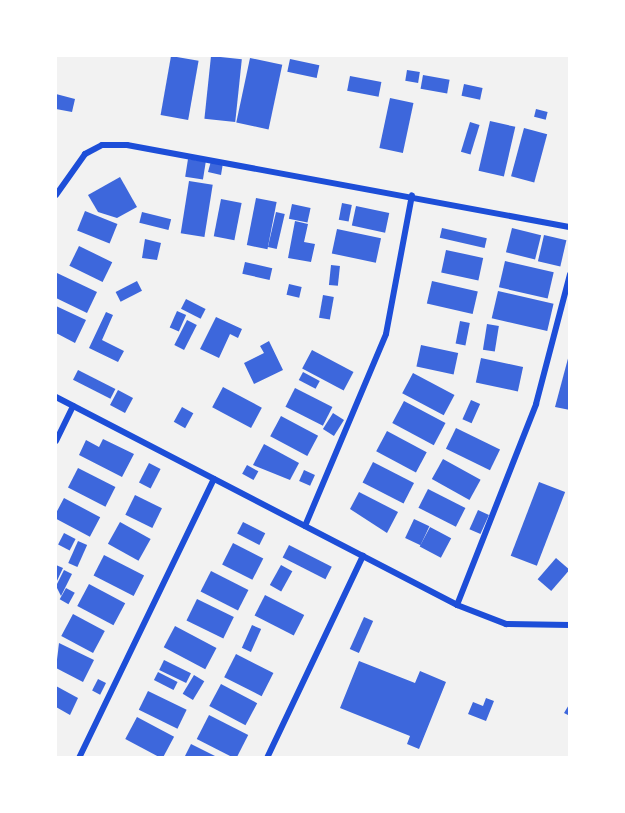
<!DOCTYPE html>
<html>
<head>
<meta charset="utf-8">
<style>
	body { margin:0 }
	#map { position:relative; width:625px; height:813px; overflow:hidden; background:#f2f2f2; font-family:Quicksand,sans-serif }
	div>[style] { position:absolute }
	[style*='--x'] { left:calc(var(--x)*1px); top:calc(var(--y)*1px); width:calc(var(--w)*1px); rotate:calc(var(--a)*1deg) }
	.building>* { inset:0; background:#3d67dc; transform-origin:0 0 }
	.minor>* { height:6px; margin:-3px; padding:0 3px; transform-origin:3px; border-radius:3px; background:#1d4ed8 }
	span { translate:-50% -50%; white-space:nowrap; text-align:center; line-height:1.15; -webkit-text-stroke:6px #fff; paint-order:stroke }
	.frame { position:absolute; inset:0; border:57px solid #fff; pointer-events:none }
</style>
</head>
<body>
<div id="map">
	<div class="building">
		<div style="left:171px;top:56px;width:28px;height:60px;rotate:10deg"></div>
		<div style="left:211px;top:56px;width:31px;height:63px;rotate:6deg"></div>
		<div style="left:250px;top:58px;width:33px;height:66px;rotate:12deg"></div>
		<div style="left:290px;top:59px;width:30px;height:13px;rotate:12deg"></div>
		<div style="left:407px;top:70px;width:13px;height:11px;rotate:9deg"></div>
		<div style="left:423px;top:75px;width:27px;height:14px;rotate:10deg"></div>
		<div style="left:350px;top:76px;width:32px;height:15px;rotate:11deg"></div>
		<div style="left:464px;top:84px;width:19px;height:12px;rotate:12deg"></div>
		<div style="clip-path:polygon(56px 94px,75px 99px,72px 112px,56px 109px)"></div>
		<div style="left:390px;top:98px;width:24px;height:51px;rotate:12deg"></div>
		<div style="left:536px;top:109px;width:12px;height:8px;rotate:14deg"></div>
		<div style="left:490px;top:121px;width:26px;height:51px;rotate:13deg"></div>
		<div style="left:470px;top:122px;width:10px;height:31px;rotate:17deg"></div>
		<div style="left:524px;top:128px;width:24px;height:50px;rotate:15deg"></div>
		<div style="left:188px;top:159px;width:18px;height:18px;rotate:9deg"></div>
		<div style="clip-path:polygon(211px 161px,223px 163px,221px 175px,208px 172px)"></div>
		<div style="clip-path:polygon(120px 177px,137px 207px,117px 218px,98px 212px,88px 195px)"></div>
		<div style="left:189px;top:181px;width:24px;height:53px;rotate:9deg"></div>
		<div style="left:256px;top:198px;width:21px;height:48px;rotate:11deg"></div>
		<div style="left:221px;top:199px;width:21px;height:38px;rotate:11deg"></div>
		<div style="left:342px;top:203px;width:10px;height:17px;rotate:11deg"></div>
		<div style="left:292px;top:204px;width:19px;height:15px;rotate:12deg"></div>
		<div style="left:356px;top:206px;width:34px;height:20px;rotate:12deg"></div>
		<div style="left:85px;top:211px;width:35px;height:21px;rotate:22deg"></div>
		<div style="left:142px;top:212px;width:30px;height:11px;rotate:14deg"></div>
		<div style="left:276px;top:212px;width:9px;height:36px;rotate:13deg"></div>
		<div style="clip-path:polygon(295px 221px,308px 224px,304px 242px,315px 244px,311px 262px,288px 258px)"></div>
		<div style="left:442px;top:228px;width:46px;height:10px;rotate:13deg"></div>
		<div style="left:512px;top:228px;width:30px;height:25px;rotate:14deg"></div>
		<div style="left:337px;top:229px;width:45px;height:25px;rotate:12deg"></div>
		<div style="left:544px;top:235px;width:23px;height:27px;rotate:13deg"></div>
		<div style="clip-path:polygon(145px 239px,161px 243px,157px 260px,142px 258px)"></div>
		<div style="left:79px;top:246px;width:37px;height:22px;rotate:26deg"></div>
		<div style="left:446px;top:250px;width:38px;height:23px;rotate:12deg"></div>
		<div style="left:505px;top:261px;width:50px;height:27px;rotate:13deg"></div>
		<div style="left:245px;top:262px;width:28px;height:12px;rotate:13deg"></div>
		<div style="left:331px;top:265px;width:9px;height:20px;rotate:6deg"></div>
		<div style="clip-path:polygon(57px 273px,97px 292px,87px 313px,56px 298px)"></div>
		<div style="left:137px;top:281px;width:11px;height:24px;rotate:63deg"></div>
		<div style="left:432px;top:281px;width:47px;height:23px;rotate:13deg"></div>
		<div style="left:289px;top:284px;width:13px;height:11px;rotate:13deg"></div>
		<div style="left:498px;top:291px;width:57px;height:28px;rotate:13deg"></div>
		<div style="left:323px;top:295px;width:11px;height:23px;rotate:10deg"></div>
		<div style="left:186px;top:299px;width:22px;height:11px;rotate:27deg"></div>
		<div style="clip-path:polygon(56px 306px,86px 320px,75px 343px,56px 333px)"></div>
		<div style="left:177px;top:311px;width:10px;height:18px;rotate:24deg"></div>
		<div style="clip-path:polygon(106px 312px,113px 315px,102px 340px,124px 351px,118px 362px,89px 348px)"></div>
		<div style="clip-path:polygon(216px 317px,242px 329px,238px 338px,230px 334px,219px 358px,200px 349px)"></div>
		<div style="left:187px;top:320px;width:11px;height:28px;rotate:27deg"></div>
		<div style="left:460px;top:321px;width:10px;height:23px;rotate:11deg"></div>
		<div style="left:487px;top:324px;width:12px;height:26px;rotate:9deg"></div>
		<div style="clip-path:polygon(269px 341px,283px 370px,254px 384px,244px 363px,264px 353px,260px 346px)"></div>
		<div style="left:421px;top:345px;width:38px;height:22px;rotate:12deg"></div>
		<div style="left:312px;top:350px;width:47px;height:21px;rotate:28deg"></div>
		<div style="clip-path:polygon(570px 351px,570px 410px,555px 407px)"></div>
		<div style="left:481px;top:358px;width:43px;height:25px;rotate:12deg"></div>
		<div style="left:78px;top:370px;width:42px;height:11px;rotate:27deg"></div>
		<div style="left:303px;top:372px;width:19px;height:9px;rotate:28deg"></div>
		<div style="left:413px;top:373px;width:47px;height:23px;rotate:28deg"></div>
		<div style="left:223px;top:387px;width:44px;height:23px;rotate:28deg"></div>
		<div style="left:295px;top:388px;width:42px;height:21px;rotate:27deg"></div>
		<div style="left:118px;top:390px;width:17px;height:17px;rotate:28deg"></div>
		<div style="left:471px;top:400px;width:10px;height:21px;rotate:24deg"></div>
		<div style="left:404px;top:401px;width:47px;height:25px;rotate:28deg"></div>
		<div style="left:182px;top:407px;width:13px;height:17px;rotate:29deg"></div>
		<div style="left:333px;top:413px;width:13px;height:19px;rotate:32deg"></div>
		<div style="left:281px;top:416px;width:42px;height:23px;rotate:28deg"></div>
		<div style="left:456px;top:428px;width:49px;height:23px;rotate:26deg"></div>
		<div style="left:387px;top:431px;width:45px;height:23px;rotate:28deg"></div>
		<div style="clip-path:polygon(103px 439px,134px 454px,122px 477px,79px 455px,86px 440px,99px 447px)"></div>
		<div style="clip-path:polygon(264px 444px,299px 463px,290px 480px,253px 465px)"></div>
		<div style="left:443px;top:459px;width:43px;height:23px;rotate:29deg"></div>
		<div style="left:373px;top:462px;width:46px;height:23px;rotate:27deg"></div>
		<div style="left:149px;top:463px;width:13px;height:22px;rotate:27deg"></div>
		<div style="left:247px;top:465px;width:13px;height:10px;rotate:29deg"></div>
		<div style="left:78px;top:468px;width:42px;height:22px;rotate:27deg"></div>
		<div style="left:304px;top:470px;width:12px;height:12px;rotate:24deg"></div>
		<div style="left:539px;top:482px;width:28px;height:79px;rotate:21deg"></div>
		<div style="left:428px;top:489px;width:42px;height:21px;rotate:27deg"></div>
		<div style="clip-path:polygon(359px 492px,398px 512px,387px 533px,350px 509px)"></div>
		<div style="left:135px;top:495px;width:30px;height:22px;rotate:26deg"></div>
		<div style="left:64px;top:498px;width:41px;height:22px;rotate:28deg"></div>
		<div style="left:478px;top:510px;width:12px;height:21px;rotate:24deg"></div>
		<div style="left:414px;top:519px;width:17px;height:21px;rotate:25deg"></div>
		<div style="left:120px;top:522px;width:35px;height:25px;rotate:29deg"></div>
		<div style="left:243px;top:522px;width:25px;height:13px;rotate:27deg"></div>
		<div style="left:430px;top:527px;width:24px;height:22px;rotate:28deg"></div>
		<div style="left:64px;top:533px;width:13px;height:13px;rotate:27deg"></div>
		<div style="left:78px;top:541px;width:10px;height:24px;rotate:24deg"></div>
		<div style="left:233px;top:543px;width:34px;height:24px;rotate:27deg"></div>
		<div style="left:289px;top:545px;width:48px;height:14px;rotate:27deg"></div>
		<div style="left:104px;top:555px;width:45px;height:23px;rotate:27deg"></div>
		<div style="left:556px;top:558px;width:18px;height:28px;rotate:41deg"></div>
		<div style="clip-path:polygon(56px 565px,63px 568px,56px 583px)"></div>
		<div style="left:281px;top:565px;width:13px;height:23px;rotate:29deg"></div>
		<div style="clip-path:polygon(64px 570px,72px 574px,61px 596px,56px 586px)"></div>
		<div style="left:211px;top:571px;width:42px;height:23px;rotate:27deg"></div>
		<div style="left:89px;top:584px;width:41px;height:25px;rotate:28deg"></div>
		<div style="left:66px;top:588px;width:10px;height:13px;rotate:29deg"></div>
		<div style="left:265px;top:595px;width:44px;height:23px;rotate:27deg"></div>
		<div style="left:197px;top:599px;width:41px;height:24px;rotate:26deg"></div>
		<div style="left:73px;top:614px;width:36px;height:25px;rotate:28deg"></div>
		<div style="left:364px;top:617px;width:10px;height:35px;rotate:24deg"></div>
		<div style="left:252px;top:625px;width:10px;height:25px;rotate:24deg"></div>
		<div style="left:175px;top:626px;width:47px;height:24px;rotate:28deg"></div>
		<div style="clip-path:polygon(59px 643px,94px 660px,83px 682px,56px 668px)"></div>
		<div style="left:236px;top:654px;width:42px;height:26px;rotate:27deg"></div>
		<div style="left:164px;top:660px;width:30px;height:11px;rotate:26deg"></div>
		<div style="clip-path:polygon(359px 661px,415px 683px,420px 671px,446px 682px,419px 749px,407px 744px,410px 736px,340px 708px)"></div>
		<div style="left:158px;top:672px;width:22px;height:9px;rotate:27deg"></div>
		<div style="left:194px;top:675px;width:12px;height:22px;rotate:31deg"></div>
		<div style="left:98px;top:679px;width:9px;height:13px;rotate:27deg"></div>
		<div style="left:221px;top:684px;width:41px;height:25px;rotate:28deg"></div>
		<div style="clip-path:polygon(56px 686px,78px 698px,70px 715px,56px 707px)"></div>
		<div style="left:148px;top:691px;width:43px;height:21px;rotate:26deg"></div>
		<div style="clip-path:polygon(486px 698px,494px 701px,486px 721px,468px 714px,473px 702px,483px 706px)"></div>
		<div style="clip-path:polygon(570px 703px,570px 716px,564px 713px)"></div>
		<div style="left:209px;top:715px;width:44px;height:27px;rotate:27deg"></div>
		<div style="left:137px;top:717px;width:42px;height:25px;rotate:28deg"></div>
		<div style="clip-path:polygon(191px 744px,219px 758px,184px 758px)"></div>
	</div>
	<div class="minor">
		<div style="--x:56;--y:195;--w:50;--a:-54.7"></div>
		<div style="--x:85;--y:154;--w:19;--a:-28"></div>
		<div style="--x:102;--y:145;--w:25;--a:0"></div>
		<div style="--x:127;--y:145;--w:451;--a:10.5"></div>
		<div style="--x:56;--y:397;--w:452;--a:27.4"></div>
		<div style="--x:457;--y:605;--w:53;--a:21.2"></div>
		<div style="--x:506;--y:624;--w:64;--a:0.9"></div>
		<div style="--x:56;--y:441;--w:39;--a:-64"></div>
		<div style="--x:305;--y:526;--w:208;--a:-67.1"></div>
		<div style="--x:386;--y:334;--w:141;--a:-79.4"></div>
		<div style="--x:457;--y:605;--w:216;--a:-68.5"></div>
		<div style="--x:536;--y:404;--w:134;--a:-75.3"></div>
		<div style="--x:79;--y:758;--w:310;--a:-64.2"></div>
		<div style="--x:267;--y:758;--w:224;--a:-64.6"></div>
	</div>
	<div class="frame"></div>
</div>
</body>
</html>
